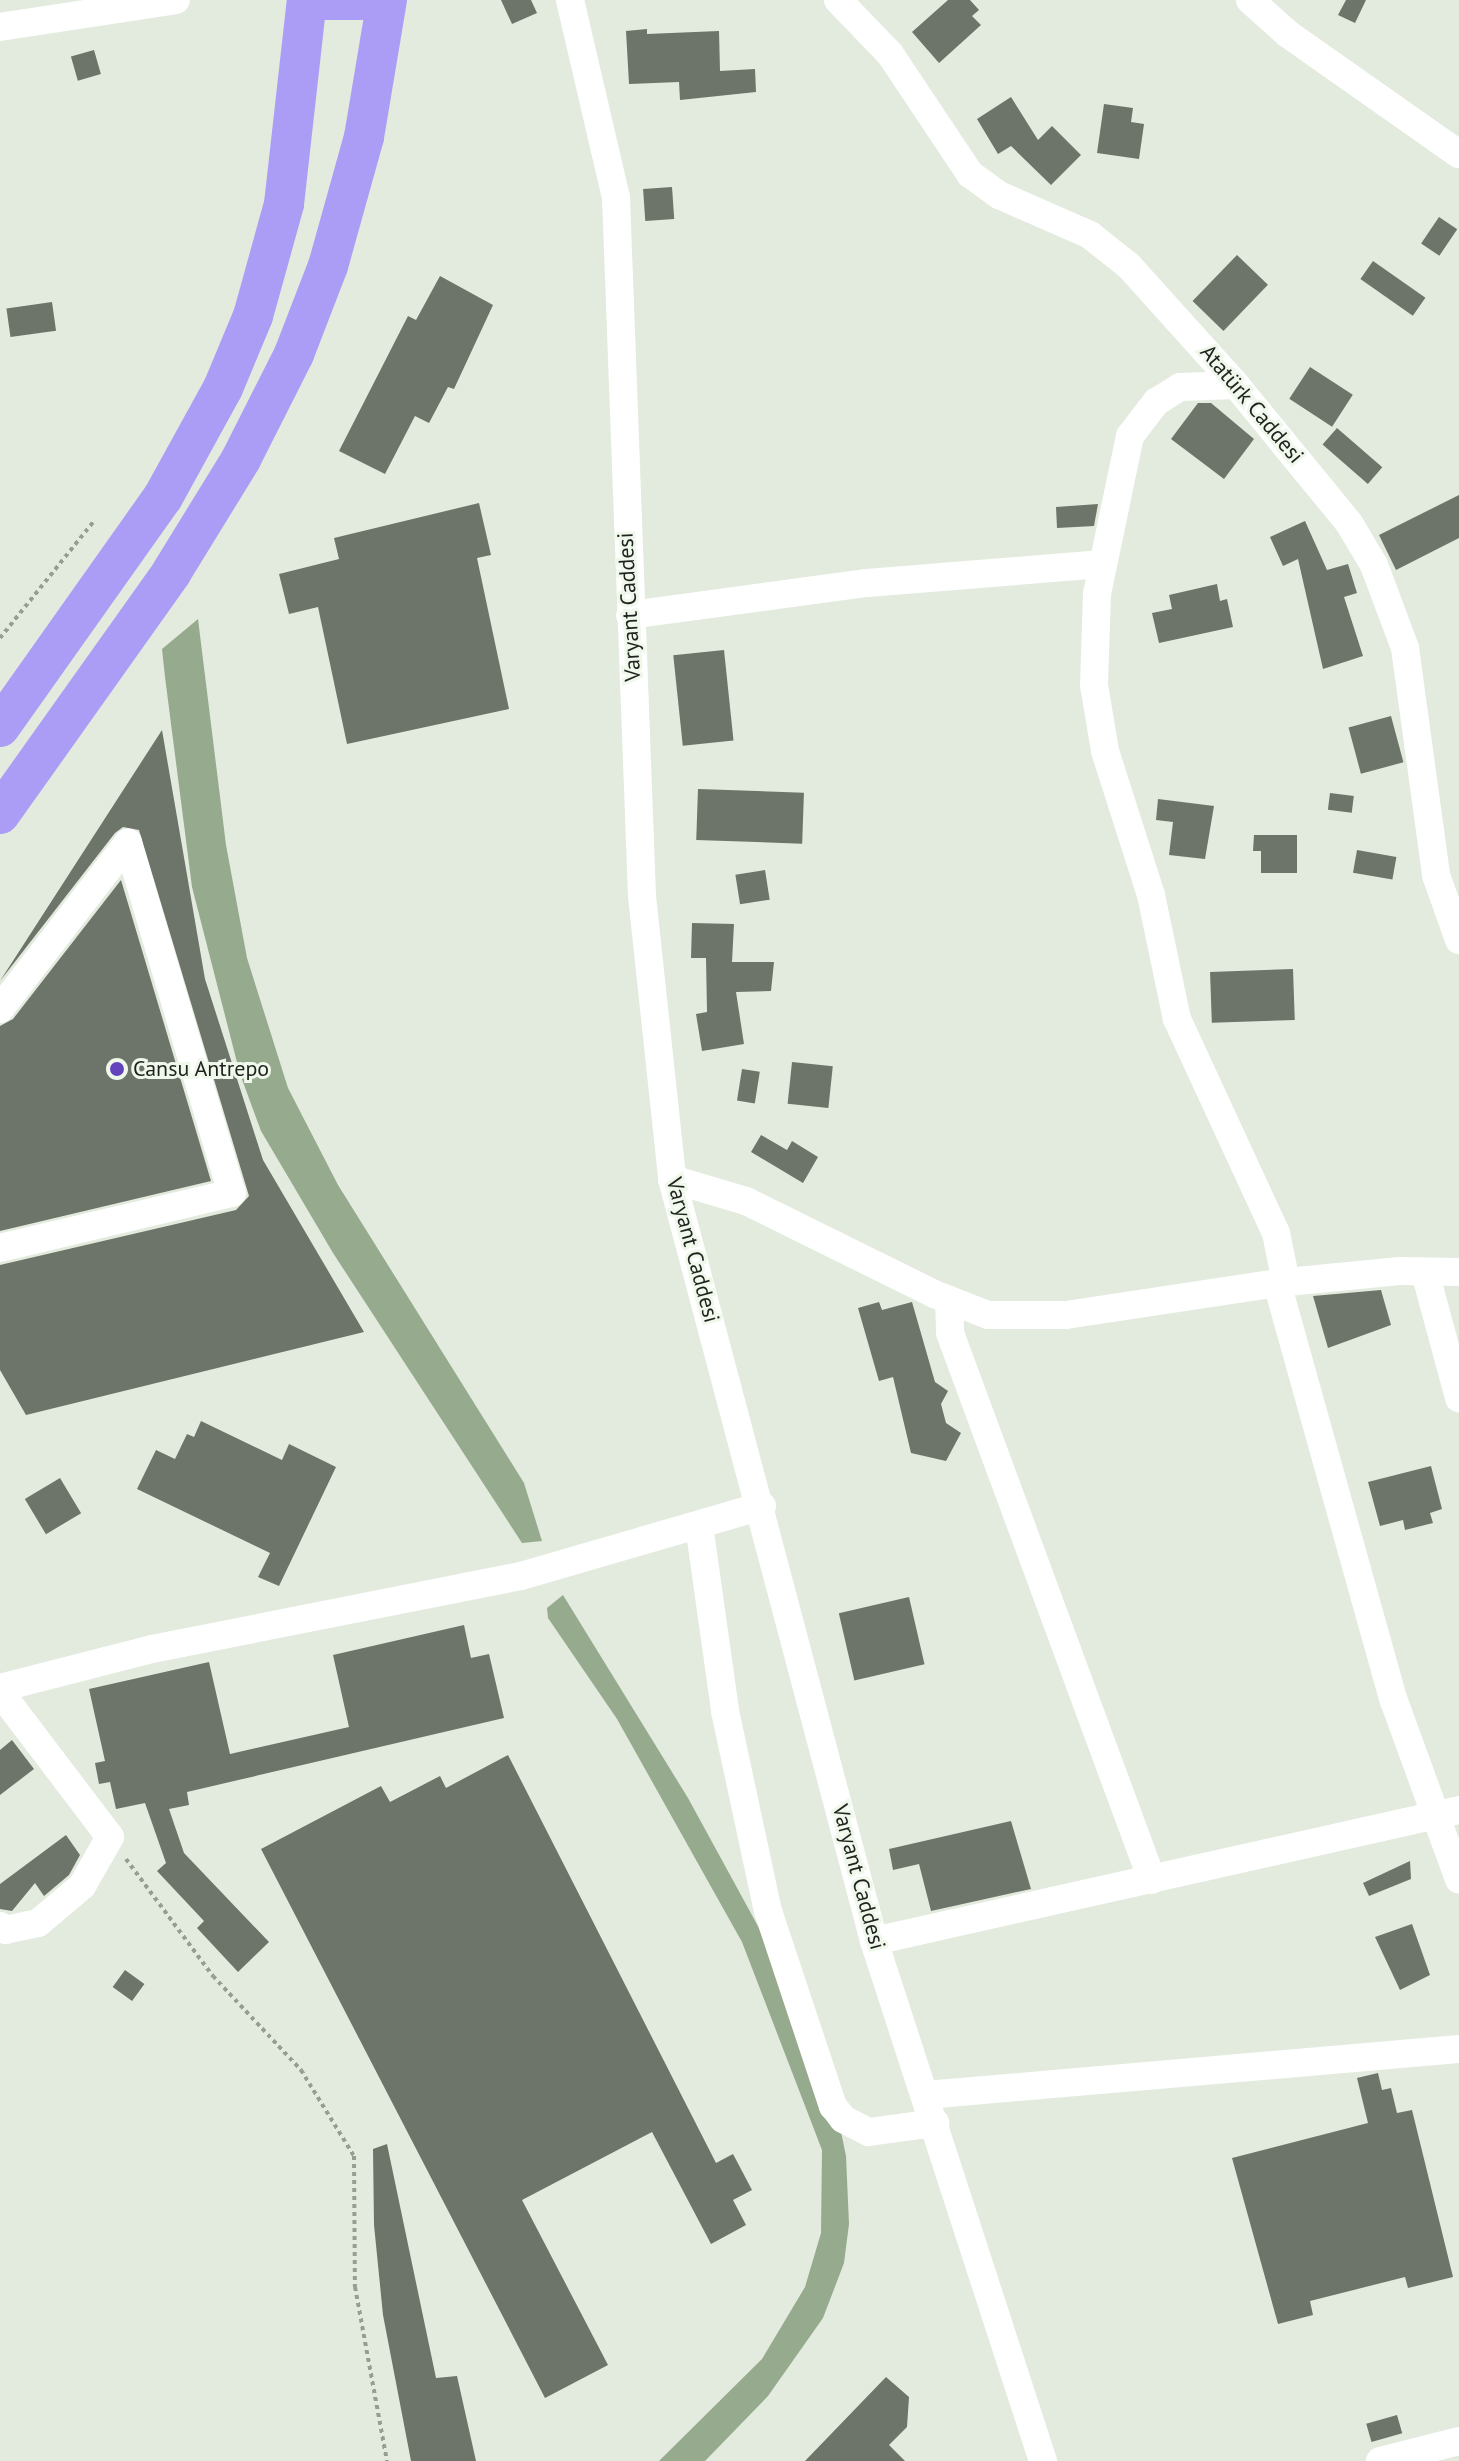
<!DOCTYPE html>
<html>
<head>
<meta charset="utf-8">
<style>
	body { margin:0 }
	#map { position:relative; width:1459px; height:2461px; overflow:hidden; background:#e2ebde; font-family:"PT Sans",sans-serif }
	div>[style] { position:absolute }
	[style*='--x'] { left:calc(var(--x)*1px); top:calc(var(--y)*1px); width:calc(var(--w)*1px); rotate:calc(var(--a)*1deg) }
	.water>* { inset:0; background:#96aa8d }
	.building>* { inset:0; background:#6d7469; transform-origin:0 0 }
	.path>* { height:4px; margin-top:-2px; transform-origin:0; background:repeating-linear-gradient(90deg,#969d93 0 4px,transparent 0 8px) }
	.minor>* { height:28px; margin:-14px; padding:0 14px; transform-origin:14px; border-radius:14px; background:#fff }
	.highway>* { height:40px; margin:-20px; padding:0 20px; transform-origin:20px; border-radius:20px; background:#ab9df6 }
	.dots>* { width:22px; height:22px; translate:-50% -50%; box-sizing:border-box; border:4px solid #eff8eb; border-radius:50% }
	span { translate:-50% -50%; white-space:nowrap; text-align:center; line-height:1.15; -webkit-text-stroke:6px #eff8eb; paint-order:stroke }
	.street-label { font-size:22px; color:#1f221e }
	.poi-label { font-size:22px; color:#1f221e }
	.left { translate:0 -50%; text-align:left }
</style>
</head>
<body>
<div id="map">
	<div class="water">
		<div style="clip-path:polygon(198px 619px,226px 845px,247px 958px,288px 1088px,338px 1185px,524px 1483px,542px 1541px,522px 1543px,333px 1253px,261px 1131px,240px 1074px,192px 887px,165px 677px,162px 649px)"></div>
		<div style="clip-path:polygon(563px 1595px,688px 1798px,759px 1928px,839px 2122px,846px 2156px,849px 2224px,844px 2263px,823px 2318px,768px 2396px,705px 2461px,659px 2461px,762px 2359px,805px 2287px,821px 2233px,822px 2150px,742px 1942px,617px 1719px,548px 1618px,547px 1608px)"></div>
	</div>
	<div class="building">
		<div style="clip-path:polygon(501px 0,531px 0,537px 13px,512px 24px)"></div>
		<div style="clip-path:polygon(948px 0,970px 0,979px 10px,972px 16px,981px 25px,939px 63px,912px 32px)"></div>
		<div style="clip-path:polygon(1346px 0,1366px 0,1355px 23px,1338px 15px)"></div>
		<div style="clip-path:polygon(647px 29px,647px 34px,719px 31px,720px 71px,755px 69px,756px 92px,680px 100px,679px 82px,629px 84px,626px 31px)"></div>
		<div style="left:94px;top:50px;width:25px;height:24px;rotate:74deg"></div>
		<div style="clip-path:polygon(1011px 97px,1038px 140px,1052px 126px,1081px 155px,1051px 185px,1011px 146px,998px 154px,977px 119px)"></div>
		<div style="clip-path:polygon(1104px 104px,1133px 108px,1131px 122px,1144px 124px,1139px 159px,1097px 153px)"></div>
		<div style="left:672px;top:187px;width:32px;height:29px;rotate:86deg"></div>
		<div style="left:1439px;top:217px;width:22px;height:32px;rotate:34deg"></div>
		<div style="left:1237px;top:255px;width:43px;height:64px;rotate:44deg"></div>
		<div style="left:1373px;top:261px;width:64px;height:22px;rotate:35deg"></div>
		<div style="clip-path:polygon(440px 276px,493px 305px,454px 389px,448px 387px,429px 423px,415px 416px,385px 474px,339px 451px,408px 316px,416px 320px)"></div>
		<div style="left:52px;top:302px;width:29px;height:46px;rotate:82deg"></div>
		<div style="left:1310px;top:367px;width:51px;height:38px;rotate:33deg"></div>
		<div style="clip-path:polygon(1198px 403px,1211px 403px,1254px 439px,1224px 479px,1171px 439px)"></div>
		<div style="left:1337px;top:428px;width:60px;height:22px;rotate:41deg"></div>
		<div style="clip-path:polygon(1459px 495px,1459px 538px,1396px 570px,1379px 535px)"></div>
		<div style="clip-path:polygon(479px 503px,491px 555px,477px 558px,509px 709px,347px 744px,318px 607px,289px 614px,279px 574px,339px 559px,334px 538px)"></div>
		<div style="clip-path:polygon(1098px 504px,1094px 526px,1057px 528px,1056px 507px)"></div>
		<div style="clip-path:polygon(1305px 521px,1327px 570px,1348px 564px,1357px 593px,1344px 597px,1363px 656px,1323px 669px,1298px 559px,1283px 566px,1270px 537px)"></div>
		<div style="clip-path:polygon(1217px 584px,1220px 601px,1227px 599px,1233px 627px,1159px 643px,1152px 613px,1172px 609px,1169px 595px)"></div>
		<div style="left:724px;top:650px;width:91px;height:51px;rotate:84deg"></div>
		<div style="left:1391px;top:716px;width:48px;height:44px;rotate:75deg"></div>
		<div style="clip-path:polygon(162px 730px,205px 979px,263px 1160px,364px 1332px,26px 1415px,0 1370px,0 1265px,236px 1210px,249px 1196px,139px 830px,123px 827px,115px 833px,0 981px)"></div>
		<div style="left:698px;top:789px;width:106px;height:51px;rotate:2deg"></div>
		<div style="left:1330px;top:793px;width:24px;height:17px;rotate:7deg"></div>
		<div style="clip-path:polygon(1158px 799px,1214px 806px,1205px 859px,1169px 855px,1173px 822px,1156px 820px)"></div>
		<div style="clip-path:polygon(1254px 835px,1297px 835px,1297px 873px,1261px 873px,1261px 851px,1253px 851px)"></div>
		<div style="left:1357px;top:850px;width:40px;height:23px;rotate:10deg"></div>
		<div style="left:765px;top:870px;width:30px;height:30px;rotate:81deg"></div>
		<div style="clip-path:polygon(121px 880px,211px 1181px,0 1231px,0 1026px,13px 1019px)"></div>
		<div style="clip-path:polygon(692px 923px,734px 924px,732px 962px,774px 962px,771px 991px,736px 992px,744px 1044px,702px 1051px,696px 1014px,707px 1012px,706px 958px,691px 958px)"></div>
		<div style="left:1293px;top:969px;width:51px;height:83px;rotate:88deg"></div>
		<div style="left:792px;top:1062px;width:41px;height:42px;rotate:6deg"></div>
		<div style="left:742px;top:1069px;width:18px;height:32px;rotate:9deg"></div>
		<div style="clip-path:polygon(761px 1135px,787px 1150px,792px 1141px,818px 1157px,803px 1183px,751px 1152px)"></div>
		<div style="clip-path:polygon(1381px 1290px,1391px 1325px,1328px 1348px,1313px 1296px)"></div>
		<div style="clip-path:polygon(879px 1302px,882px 1310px,912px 1302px,935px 1382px,948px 1391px,941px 1404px,946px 1423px,961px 1433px,946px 1461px,911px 1453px,893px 1377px,879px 1381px,858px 1308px)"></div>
		<div style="clip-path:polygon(201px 1421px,282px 1460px,289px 1444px,336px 1467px,279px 1586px,258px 1577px,270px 1553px,137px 1489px,156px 1450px,175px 1459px,187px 1434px,194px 1437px)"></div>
		<div style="clip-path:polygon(1431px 1466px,1442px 1509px,1430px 1513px,1433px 1523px,1405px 1530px,1403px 1520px,1380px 1526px,1368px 1482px)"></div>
		<div style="left:60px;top:1478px;width:41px;height:41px;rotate:59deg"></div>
		<div style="left:909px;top:1597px;width:69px;height:72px;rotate:77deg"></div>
		<div style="clip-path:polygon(464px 1625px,471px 1658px,489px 1654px,504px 1718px,187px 1792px,189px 1805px,169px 1809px,184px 1853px,269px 1942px,238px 1972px,197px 1928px,204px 1921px,157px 1871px,166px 1863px,145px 1803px,116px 1809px,110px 1782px,99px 1784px,95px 1763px,105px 1761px,89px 1689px,209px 1662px,230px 1754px,349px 1727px,333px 1655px)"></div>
		<div style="clip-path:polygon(12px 1740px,34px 1769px,0 1795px,0 1750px)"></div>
		<div style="clip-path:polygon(508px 1755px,716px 2163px,733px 2154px,752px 2190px,733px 2200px,746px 2225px,711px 2244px,652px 2132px,522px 2200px,608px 2365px,545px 2398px,261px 1849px,381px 1786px,390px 1802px,440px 1776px,446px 1788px)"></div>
		<div style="clip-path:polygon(1011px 1821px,1031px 1889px,931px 1911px,919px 1864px,893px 1870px,889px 1849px)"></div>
		<div style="clip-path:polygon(66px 1835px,80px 1855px,69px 1875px,44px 1896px,35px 1883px,12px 1911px,0 1909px,0 1884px)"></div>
		<div style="clip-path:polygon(1410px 1861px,1411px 1879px,1369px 1896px,1363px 1883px)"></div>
		<div style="clip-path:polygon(1412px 1924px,1430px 1975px,1400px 1990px,1375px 1937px)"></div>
		<div style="left:125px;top:1970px;width:24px;height:21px;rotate:36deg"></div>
		<div style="clip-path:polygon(1378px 2073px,1382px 2090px,1391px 2088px,1397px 2113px,1412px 2110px,1453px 2277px,1408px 2288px,1405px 2277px,1310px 2301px,1313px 2315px,1278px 2324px,1232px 2158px,1368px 2123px,1357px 2078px)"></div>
		<div style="clip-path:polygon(387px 2144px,436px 2378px,457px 2376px,476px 2461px,411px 2461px,383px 2315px,374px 2225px,373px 2149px)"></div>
		<div style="clip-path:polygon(886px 2377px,909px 2397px,907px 2427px,889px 2445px,905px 2461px,805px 2461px)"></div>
		<div style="left:1397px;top:2415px;width:19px;height:32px;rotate:74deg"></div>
	</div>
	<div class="path">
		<div style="--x:0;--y:638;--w:150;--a:-51.2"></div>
		<div style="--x:126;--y:1859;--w:146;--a:53.4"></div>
		<div style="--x:213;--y:1976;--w:129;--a:46.9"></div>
		<div style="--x:301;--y:2070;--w:101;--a:58.4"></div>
		<div style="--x:354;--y:2156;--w:131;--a:89.6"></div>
		<div style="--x:355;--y:2287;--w:177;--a:79.6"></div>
	</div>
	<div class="minor">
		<div style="--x:570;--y:0;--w:202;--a:76.9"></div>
		<div style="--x:616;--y:197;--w:699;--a:87.87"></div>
		<div style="--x:642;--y:896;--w:285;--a:83.9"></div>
		<div style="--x:672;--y:1179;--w:788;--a:75.15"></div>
		<div style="--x:874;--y:1941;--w:547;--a:72"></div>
		<div style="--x:838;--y:0;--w:75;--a:46.1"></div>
		<div style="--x:890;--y:54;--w:144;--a:56.3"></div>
		<div style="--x:970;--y:174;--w:36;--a:36"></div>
		<div style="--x:999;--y:195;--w:99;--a:23.7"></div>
		<div style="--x:1090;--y:235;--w:50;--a:38.5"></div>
		<div style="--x:1129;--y:266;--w:160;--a:48"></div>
		<div style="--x:1236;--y:385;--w:178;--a:50.7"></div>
		<div style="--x:1349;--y:523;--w:49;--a:59.2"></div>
		<div style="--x:1374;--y:565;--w:89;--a:69.5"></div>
		<div style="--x:1405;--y:648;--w:229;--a:82.2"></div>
		<div style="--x:1436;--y:875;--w:69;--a:70.5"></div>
		<div style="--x:1250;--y:0;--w:51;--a:41.8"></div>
		<div style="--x:1288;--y:34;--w:209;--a:35.1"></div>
		<div style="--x:0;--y:27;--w:178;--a:-8.7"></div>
		<div style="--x:1236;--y:385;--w:56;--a:178"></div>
		<div style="--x:1180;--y:387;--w:28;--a:148"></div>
		<div style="--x:1156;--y:402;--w:43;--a:127.4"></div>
		<div style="--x:1130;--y:436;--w:161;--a:101.8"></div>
		<div style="--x:1097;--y:594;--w:91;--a:91.9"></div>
		<div style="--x:1094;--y:685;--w:67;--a:80.5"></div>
		<div style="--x:1105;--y:751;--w:151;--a:72.3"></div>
		<div style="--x:1151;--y:895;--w:127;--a:78.2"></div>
		<div style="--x:1177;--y:1019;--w:236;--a:65.2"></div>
		<div style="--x:1276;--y:1233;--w:50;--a:78.5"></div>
		<div style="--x:630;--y:615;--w:239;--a:-7.7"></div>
		<div style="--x:867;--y:583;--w:236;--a:-4.6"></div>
		<div style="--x:0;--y:1009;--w:210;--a:-52.4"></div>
		<div style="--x:128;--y:843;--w:365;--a:73.5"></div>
		<div style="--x:232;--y:1193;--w:238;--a:166.7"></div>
		<div style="--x:672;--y:1179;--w:77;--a:16.6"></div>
		<div style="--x:746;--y:1201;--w:210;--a:26.3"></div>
		<div style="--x:934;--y:1294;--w:58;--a:21.3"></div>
		<div style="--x:988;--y:1315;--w:78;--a:0"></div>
		<div style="--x:1066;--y:1315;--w:213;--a:-8.6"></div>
		<div style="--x:1277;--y:1283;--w:123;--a:-5.6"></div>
		<div style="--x:1399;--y:1271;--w:60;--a:1"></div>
		<div style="--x:1425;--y:1272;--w:131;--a:74.9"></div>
		<div style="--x:1277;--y:1283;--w:434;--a:74.4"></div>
		<div style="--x:1394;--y:1701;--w:190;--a:70"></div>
		<div style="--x:949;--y:1300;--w:33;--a:88"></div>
		<div style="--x:950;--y:1333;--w:583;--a:69.73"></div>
		<div style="--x:699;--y:1525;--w:188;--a:82"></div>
		<div style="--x:725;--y:1711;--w:205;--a:77.9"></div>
		<div style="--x:768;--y:1911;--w:206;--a:71.6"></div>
		<div style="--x:833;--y:2106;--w:16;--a:52"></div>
		<div style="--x:843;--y:2119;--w:29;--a:27"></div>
		<div style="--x:869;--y:2132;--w:67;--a:-7.8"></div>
		<div style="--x:0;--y:1688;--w:157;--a:-14.4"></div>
		<div style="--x:152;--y:1649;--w:376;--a:-11.2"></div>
		<div style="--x:521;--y:1576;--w:251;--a:-16.2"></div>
		<div style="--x:0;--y:1692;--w:182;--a:52.8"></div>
		<div style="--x:110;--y:1837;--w:56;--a:119.7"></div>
		<div style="--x:82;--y:1886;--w:57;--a:139.9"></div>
		<div style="--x:38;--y:1923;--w:33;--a:168"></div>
		<div style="--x:6;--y:1930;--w:7;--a:-146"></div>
		<div style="--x:874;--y:1941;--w:599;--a:-12.62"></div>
		<div style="--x:926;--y:2095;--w:535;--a:-4.93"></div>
		<div style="--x:1380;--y:2461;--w:81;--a:-14.2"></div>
	</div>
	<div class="highway">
		<div style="--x:322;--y:0;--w:39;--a:0"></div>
		<div style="--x:0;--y:727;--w:282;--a:-54.7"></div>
		<div style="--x:163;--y:497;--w:124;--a:-61.2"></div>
		<div style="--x:223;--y:388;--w:78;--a:-67.4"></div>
		<div style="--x:253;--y:316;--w:116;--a:-74.5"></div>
		<div style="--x:284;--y:204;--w:205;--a:-83.6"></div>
		<div style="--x:0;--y:814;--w:296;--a:-54.6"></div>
		<div style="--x:171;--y:573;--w:134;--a:-58.4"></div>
		<div style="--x:241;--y:459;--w:118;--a:-63.2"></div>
		<div style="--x:294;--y:354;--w:94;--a:-68.9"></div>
		<div style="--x:328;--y:266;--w:134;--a:-74.4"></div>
		<div style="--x:364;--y:137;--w:139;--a:-80.5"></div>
	</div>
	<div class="dots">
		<div style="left:117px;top:1069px;background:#6444bc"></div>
	</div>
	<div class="street-label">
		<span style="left:1252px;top:404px;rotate:50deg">Atatürk Caddesi</span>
		<span style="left:629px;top:607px;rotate:-93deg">Varyant Caddesi</span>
		<span style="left:693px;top:1250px;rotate:75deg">Varyant Caddesi</span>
		<span style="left:859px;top:1877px;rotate:75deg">Varyant Caddesi</span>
	</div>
	<div class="poi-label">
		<span class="left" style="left:133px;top:1069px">Cansu Antrepo</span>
	</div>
</div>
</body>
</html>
